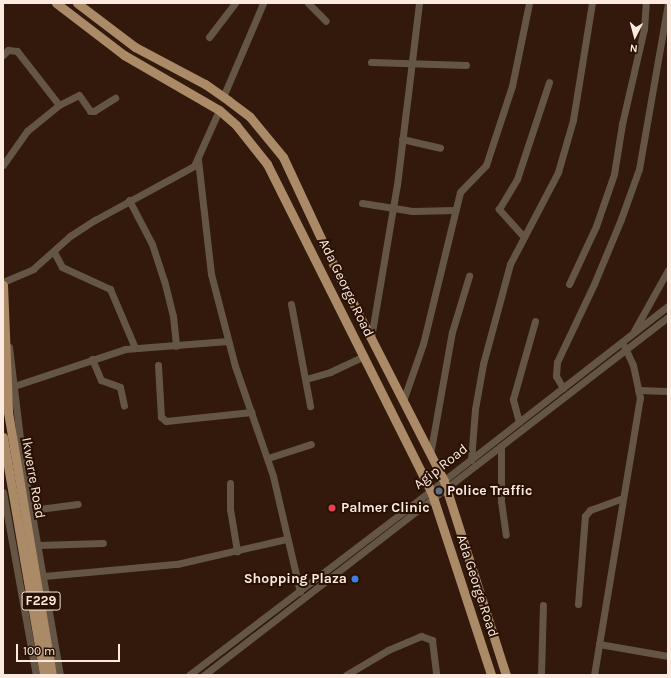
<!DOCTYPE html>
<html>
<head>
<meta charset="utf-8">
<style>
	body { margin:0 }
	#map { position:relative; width:671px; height:678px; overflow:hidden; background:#32190b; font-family:Karla,sans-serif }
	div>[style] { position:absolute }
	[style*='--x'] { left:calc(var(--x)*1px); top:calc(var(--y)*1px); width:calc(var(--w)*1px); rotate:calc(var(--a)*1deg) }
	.minor>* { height:7px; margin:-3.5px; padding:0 3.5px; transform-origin:3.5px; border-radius:3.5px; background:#655545 }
	.major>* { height:9px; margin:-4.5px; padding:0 4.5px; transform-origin:4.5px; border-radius:4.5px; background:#ab8a67 }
	.dots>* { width:11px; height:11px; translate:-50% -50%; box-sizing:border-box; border:2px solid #281003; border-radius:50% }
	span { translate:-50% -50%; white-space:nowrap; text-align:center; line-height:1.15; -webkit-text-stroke:4px #281003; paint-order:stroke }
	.shield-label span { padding:1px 3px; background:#281003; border:1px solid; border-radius:3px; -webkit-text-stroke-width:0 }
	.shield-label { font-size:13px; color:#fceae1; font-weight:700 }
	.street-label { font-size:14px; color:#fceae1 }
	.poi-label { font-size:14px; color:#fceae1; font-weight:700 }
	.left { translate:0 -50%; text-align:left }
	.right { translate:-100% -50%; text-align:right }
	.frame { position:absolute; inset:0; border:4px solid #fceae1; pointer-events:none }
	.north { position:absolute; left:615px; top:16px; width:40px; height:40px; -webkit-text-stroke:3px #281003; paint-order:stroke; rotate:186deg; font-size:11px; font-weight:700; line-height:16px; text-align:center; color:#fceae1 }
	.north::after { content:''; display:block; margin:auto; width:14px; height:18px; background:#fceae1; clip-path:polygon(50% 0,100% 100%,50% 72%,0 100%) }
	.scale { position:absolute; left:16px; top:644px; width:104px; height:18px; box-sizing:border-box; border:2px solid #fceae1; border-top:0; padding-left:5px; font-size:12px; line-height:14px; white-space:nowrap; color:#fceae1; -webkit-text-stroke:3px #281003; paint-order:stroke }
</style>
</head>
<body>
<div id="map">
	<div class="minor">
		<div style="--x:308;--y:3;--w:25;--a:45"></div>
		<div style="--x:209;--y:37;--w:43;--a:-52.6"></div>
		<div style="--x:3;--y:55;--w:7;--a:-45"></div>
		<div style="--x:8;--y:50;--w:9;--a:6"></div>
		<div style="--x:17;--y:51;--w:68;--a:52.1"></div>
		<div style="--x:371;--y:62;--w:95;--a:1.8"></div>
		<div style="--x:223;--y:97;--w:102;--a:-66.9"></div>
		<div style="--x:402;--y:139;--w:39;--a:13"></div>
		<div style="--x:198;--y:160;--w:115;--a:83.5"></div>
		<div style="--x:211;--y:274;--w:95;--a:75.4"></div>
		<div style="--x:235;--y:366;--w:116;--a:70.9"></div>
		<div style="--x:273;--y:476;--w:119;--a:76.9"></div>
		<div style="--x:3;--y:165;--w:42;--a:-54.8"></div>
		<div style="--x:27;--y:131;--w:41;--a:-39.1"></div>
		<div style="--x:59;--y:105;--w:22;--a:-27"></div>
		<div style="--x:79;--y:95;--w:19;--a:55"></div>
		<div style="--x:90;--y:111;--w:4;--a:0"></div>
		<div style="--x:94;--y:111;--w:25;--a:-32"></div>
		<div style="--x:129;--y:200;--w:50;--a:62.4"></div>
		<div style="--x:152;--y:244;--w:38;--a:72"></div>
		<div style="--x:164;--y:280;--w:37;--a:76"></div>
		<div style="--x:173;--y:316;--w:30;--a:84"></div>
		<div style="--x:362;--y:203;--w:51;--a:9.1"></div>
		<div style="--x:412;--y:211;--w:43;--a:-1.3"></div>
		<div style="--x:524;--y:237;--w:38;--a:-132"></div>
		<div style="--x:499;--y:209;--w:35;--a:-59"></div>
		<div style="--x:517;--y:179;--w:102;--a:-71.7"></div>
		<div style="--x:54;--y:252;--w:17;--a:62"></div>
		<div style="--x:62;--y:267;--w:53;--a:24.6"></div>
		<div style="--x:110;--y:289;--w:64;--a:67"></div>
		<div style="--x:3;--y:282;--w:33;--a:-23"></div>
		<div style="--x:33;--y:269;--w:50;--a:-41.7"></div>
		<div style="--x:70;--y:236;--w:30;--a:-33"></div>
		<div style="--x:95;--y:220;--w:113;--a:-28.6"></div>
		<div style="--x:194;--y:166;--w:61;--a:-65.9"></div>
		<div style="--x:569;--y:284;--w:64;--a:-65"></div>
		<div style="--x:596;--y:226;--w:55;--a:-70.9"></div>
		<div style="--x:614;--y:174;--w:51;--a:-80.9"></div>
		<div style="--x:622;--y:124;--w:98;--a:-77"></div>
		<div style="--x:644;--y:29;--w:26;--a:-86"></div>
		<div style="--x:291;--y:304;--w:104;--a:79.4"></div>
		<div style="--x:634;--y:331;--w:70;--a:-60.9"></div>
		<div style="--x:371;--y:338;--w:155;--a:-80.4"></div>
		<div style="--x:397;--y:185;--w:183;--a:-83.1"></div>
		<div style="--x:9;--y:347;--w:117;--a:83.1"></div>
		<div style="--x:23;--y:463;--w:215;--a:80.1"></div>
		<div style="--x:92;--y:359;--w:23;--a:67"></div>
		<div style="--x:101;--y:380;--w:20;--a:20"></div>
		<div style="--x:120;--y:387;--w:19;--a:78"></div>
		<div style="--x:158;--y:365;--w:52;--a:86.7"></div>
		<div style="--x:161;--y:417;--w:6;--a:39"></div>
		<div style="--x:166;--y:421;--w:86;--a:-6"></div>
		<div style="--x:306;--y:379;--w:25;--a:-16"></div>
		<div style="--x:330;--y:372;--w:38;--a:-25"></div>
		<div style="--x:14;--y:386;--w:117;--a:-18.4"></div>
		<div style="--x:125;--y:349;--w:103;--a:-4.4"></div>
		<div style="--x:563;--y:388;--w:14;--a:-120"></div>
		<div style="--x:556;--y:376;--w:14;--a:-86"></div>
		<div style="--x:557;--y:362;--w:86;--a:-64.6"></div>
		<div style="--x:594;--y:284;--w:70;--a:-67.4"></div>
		<div style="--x:621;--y:219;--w:53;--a:-70.2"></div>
		<div style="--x:639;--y:169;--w:169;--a:-80.1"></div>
		<div style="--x:638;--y:390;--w:30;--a:2"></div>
		<div style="--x:403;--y:401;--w:60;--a:-70.7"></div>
		<div style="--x:423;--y:344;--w:156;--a:-76.3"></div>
		<div style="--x:460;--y:192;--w:37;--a:-46"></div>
		<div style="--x:486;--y:165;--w:83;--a:-71.8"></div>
		<div style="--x:512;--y:86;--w:85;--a:-78.4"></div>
		<div style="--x:519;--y:422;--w:24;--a:-105"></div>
		<div style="--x:513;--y:399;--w:81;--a:-74.2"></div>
		<div style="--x:501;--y:447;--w:54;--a:90"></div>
		<div style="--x:501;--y:501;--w:34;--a:82"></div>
		<div style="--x:430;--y:455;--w:125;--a:-79.9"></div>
		<div style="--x:452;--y:332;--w:59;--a:-73.1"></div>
		<div style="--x:268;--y:458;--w:45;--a:-18"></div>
		<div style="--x:471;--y:460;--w:51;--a:-85.5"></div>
		<div style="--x:475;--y:409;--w:46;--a:-79.9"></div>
		<div style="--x:483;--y:364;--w:104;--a:-74.9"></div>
		<div style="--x:510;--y:264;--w:104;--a:-62.4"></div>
		<div style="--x:558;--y:172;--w:54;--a:-73.9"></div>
		<div style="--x:573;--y:120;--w:119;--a:-80.8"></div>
		<div style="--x:230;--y:483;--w:26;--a:90"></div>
		<div style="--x:230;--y:509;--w:43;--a:80.5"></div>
		<div style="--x:3;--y:492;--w:186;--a:79.8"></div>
		<div style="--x:31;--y:510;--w:47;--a:-7.3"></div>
		<div style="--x:38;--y:545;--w:65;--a:-1.8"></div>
		<div style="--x:44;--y:576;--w:134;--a:-5.2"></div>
		<div style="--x:177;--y:564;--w:112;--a:-12.9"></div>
		<div style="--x:578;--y:604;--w:88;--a:-85.5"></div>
		<div style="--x:585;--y:516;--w:8;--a:-50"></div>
		<div style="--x:590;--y:510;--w:35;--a:-20"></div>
		<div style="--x:599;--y:644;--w:70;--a:9.9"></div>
		<div style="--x:189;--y:675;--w:290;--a:-37.3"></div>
		<div style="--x:420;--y:499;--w:314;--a:-37.9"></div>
		<div style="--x:204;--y:675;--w:586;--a:-37.65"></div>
		<div style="--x:346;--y:675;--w:49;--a:-30.8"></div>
		<div style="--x:388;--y:650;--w:36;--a:-23"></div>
		<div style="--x:421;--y:636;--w:12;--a:20"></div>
		<div style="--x:432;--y:640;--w:35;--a:83"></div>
		<div style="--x:541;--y:675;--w:70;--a:-88.4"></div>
		<div style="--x:594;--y:675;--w:281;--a:-80.6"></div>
		<div style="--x:640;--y:398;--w:34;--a:-102"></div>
		<div style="--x:633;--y:365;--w:21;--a:-115"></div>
	</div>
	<div class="major">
		<div style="--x:56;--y:3;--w:86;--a:37.4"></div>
		<div style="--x:124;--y:55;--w:110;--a:30.1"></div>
		<div style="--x:219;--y:110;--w:23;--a:41"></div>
		<div style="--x:236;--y:125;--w:50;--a:51.5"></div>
		<div style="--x:267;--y:164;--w:366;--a:63.4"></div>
		<div style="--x:431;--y:491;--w:194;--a:71.9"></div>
		<div style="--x:77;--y:3;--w:73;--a:37.2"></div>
		<div style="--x:135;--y:47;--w:79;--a:27.9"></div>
		<div style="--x:205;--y:84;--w:29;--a:35"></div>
		<div style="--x:229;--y:101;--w:26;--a:37"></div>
		<div style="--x:250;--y:117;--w:52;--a:50.5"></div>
		<div style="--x:283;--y:157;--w:114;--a:65"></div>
		<div style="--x:331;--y:260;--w:248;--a:62.9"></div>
		<div style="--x:444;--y:481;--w:204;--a:72.3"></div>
		<div style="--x:3;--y:285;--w:127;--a:87.7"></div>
		<div style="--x:8;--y:412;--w:267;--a:80.5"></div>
		<div style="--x:3;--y:437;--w:242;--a:80.2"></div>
	</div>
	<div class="dots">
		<div style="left:439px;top:491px;background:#5c6f8a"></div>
		<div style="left:332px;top:508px;background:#e0444e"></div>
		<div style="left:355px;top:579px;background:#3f7fe0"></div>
	</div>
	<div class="shield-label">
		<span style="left:41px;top:601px">F229</span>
	</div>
	<div class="street-label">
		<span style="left:346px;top:288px;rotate:64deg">Ada George Road</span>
		<span style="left:441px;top:467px;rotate:-38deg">Agip Road</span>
		<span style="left:33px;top:478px;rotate:80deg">Ikwerre Road</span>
		<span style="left:477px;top:586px;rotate:72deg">Ada George Road</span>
	</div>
	<div class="poi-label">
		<span class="left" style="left:447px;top:491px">Police Traffic</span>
		<span class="left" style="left:341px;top:508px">Palmer Clinic</span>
		<span class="right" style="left:347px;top:579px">Shopping Plaza</span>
	</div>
	<div class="frame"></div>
	<div class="north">N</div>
	<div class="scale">100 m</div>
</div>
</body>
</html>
